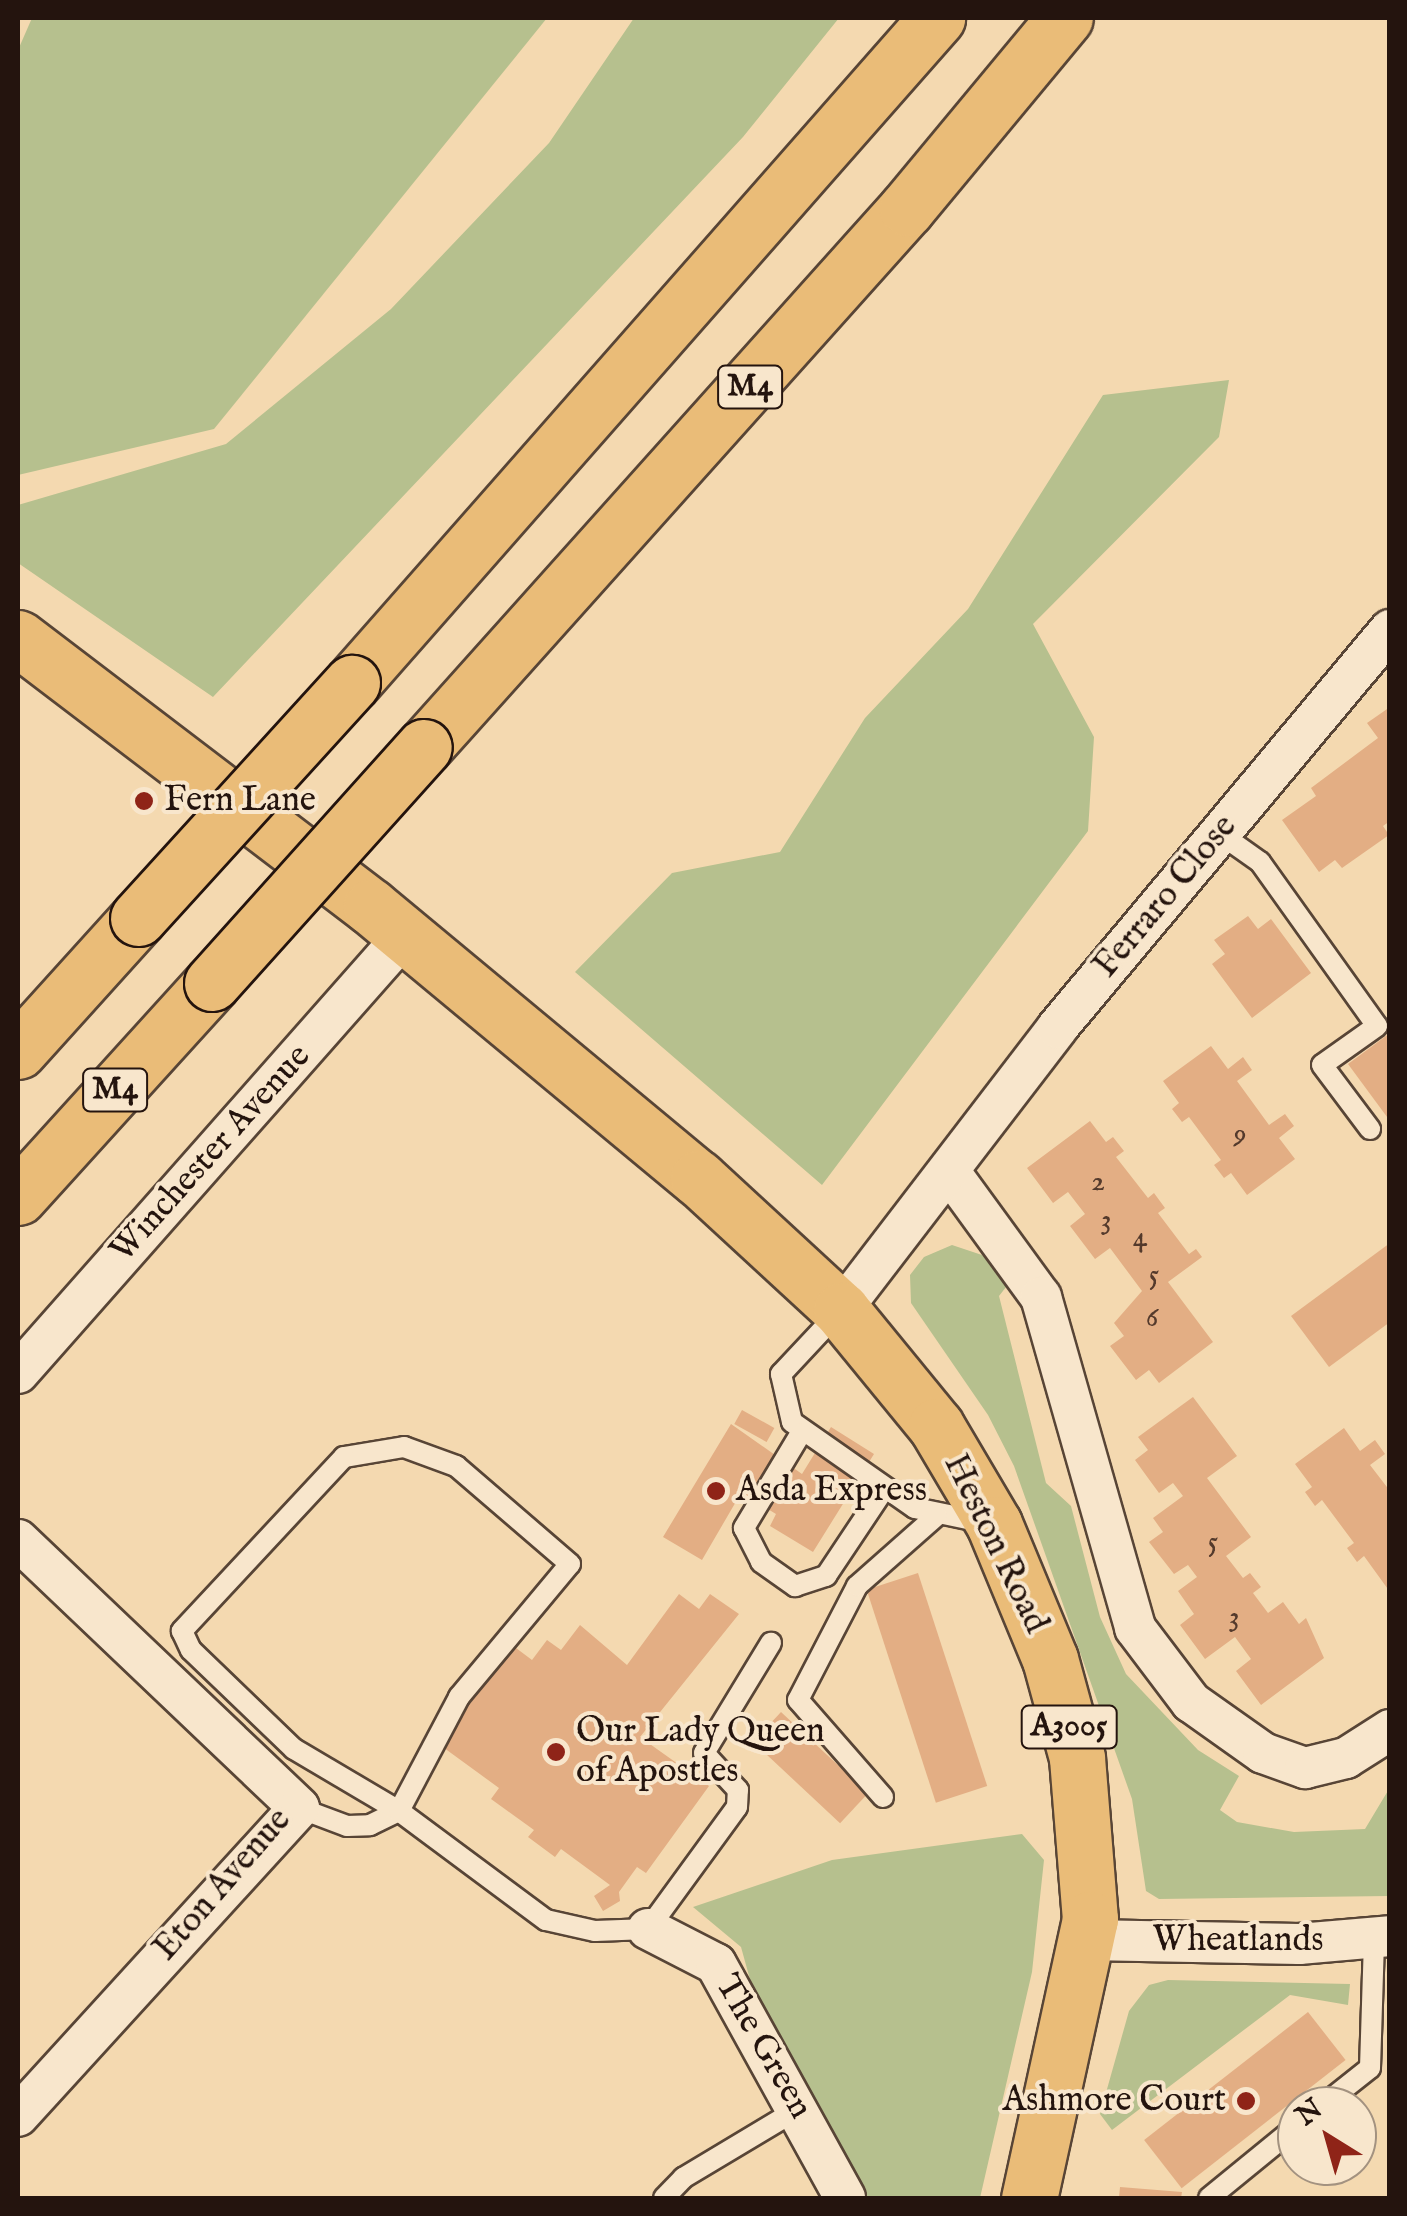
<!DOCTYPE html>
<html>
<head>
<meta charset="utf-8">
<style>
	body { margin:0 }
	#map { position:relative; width:1407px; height:2216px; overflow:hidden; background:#f4d9b0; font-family:"IM FELL English",serif }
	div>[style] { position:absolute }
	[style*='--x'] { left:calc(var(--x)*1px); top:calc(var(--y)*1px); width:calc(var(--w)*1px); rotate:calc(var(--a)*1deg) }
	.green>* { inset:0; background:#b6c08e }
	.building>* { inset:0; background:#e3ae84; transform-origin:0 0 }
	.roads { filter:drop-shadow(2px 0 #584536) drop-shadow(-2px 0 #584536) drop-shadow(0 2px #584536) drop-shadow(0 -2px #584536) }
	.lane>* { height:20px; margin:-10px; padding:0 10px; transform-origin:10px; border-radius:10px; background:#f8e6cc }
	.street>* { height:40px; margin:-20px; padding:0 20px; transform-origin:20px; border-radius:20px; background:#f8e6cc }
	.primary>* { height:55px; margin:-27.5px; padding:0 27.5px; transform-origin:27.5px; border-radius:27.5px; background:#eabc78 }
	.highway>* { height:55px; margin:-27.5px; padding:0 27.5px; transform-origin:27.5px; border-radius:27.5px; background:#eabc78 }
	.bridges { filter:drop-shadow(2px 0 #24140e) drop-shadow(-2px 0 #24140e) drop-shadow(0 2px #24140e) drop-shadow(0 -2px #24140e) }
	.highway-bridge>* { height:55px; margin:-27.5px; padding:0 27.5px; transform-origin:27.5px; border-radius:27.5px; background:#eabc78 }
	.dots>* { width:28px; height:28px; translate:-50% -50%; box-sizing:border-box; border:5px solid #f8e6cc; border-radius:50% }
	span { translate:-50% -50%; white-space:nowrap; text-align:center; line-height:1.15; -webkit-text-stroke:8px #f8e6cc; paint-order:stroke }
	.number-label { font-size:30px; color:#543a2c }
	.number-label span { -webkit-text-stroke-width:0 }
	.shield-label span { padding:2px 8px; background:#f8e6cc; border:2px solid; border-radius:8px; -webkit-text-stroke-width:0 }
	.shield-label { font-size:32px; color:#24140e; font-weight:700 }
	.poi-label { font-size:35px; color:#24140e }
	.left { translate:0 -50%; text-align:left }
	.right { translate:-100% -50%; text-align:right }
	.street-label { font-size:35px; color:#24140e }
	.frame { position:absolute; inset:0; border:20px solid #24140e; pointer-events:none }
	.north { position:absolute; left:1277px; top:2086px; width:100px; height:100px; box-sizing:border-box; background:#f8e6cc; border:2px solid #a39280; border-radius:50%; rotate:323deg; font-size:28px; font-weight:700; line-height:40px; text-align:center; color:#24140e }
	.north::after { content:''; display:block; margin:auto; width:35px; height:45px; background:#8f2418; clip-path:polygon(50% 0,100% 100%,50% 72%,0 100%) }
</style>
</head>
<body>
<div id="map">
	<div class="green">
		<div style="clip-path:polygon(32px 18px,547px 18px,214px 429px,18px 475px,18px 50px)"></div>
		<div style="clip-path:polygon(634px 18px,839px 18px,743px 137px,213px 697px,18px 563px,18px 505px,226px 444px,391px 309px,549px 143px)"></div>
		<div style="clip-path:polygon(1229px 380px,1219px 437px,1033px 624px,1094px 737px,1088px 831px,822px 1185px,575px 972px,672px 873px,780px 852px,865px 718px,968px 609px,1103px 395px)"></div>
		<div style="clip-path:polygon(952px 1245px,982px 1255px,1010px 1282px,999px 1296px,1046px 1483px,1071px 1506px,1100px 1617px,1126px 1674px,1198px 1750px,1239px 1776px,1220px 1810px,1237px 1822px,1294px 1832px,1365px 1829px,1389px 1789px,1389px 1896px,1159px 1899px,1146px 1891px,1132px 1799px,1014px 1466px,988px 1415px,911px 1303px,910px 1275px,924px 1257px)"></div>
		<div style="clip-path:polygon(1022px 1834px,1044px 1860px,1032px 1972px,980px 2198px,862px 2198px,751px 1983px,741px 1947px,693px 1907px,832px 1860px)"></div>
		<div style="clip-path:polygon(1168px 1980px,1350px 1984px,1348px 2005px,1290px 1995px,1112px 2130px,1100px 2114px,1129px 2011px,1149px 1985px)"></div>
	</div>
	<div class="building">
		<div style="clip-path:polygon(1390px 707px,1390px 821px,1383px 826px,1389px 835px,1342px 868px,1335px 860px,1319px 872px,1282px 820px,1316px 796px,1311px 788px,1378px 738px,1367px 723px)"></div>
		<div style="clip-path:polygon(1248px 916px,1258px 929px,1271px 919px,1311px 973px,1252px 1018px,1212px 964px,1225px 954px,1214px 940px)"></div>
		<div style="clip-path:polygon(1390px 1033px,1390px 1121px,1348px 1064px)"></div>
		<div style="clip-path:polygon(1211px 1046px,1228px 1069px,1243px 1057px,1252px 1070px,1237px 1081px,1269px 1125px,1285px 1114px,1294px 1126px,1279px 1138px,1295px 1159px,1247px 1195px,1231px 1173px,1224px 1178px,1214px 1165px,1221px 1160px,1189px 1117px,1182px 1122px,1172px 1109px,1179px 1103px,1163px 1081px)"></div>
		<div style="clip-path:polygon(1090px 1121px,1106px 1142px,1113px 1137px,1124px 1151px,1116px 1157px,1148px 1198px,1154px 1193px,1165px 1208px,1158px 1213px,1189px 1254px,1196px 1249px,1202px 1257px,1168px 1282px,1213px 1342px,1159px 1383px,1149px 1370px,1136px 1380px,1110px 1346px,1124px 1336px,1114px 1323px,1142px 1291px,1110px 1248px,1095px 1259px,1070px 1226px,1085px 1214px,1068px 1192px,1053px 1203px,1027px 1168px)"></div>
		<div style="clip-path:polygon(1390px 1243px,1390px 1322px,1329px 1367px,1291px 1316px)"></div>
		<div style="clip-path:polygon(1193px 1397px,1237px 1456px,1207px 1478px,1251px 1537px,1226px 1556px,1243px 1578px,1250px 1573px,1261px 1587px,1253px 1593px,1268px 1613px,1283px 1602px,1299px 1624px,1306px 1618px,1324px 1658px,1261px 1705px,1236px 1671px,1251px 1659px,1235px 1637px,1205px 1659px,1180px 1625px,1194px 1614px,1178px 1591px,1197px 1577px,1188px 1565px,1174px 1574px,1149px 1542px,1163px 1532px,1153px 1518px,1183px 1496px,1173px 1483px,1159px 1493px,1148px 1478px,1135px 1460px,1148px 1450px,1138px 1437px)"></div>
		<div style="left:742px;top:1410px;width:37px;height:16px;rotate:29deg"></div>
		<div style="clip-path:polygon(731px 1424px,802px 1474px,831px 1427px,874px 1454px,813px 1552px,770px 1526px,776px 1514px,741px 1493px,702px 1560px,663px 1537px)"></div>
		<div style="clip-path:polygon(1344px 1428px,1360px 1451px,1375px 1440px,1385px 1454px,1370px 1465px,1390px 1491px,1390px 1592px,1364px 1556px,1357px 1562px,1347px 1548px,1354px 1543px,1322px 1500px,1315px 1506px,1305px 1492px,1312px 1487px,1295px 1464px)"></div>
		<div style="left:918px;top:1573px;width:224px;height:54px;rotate:72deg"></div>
		<div style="clip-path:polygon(679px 1594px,699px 1609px,710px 1594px,739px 1614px,640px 1737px,709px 1786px,646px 1873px,637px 1867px,619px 1892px,620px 1901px,603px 1911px,594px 1896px,610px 1885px,561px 1849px,555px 1857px,528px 1837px,534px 1830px,491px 1799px,499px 1788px,440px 1745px,512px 1645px,532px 1660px,547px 1640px,561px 1650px,580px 1625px,627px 1665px)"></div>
		<div style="left:781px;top:1712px;width:119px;height:41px;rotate:43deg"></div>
		<div style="left:1308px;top:2012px;width:61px;height:208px;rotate:52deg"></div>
		<div style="clip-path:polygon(1120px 2187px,1182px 2192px,1181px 2198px,1119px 2198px)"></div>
	</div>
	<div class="roads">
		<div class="lane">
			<div style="--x:1219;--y:833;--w:50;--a:35.3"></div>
			<div style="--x:1260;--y:862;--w:201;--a:54.5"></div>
			<div style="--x:1377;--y:1026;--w:67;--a:144.7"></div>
			<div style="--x:1322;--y:1065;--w:80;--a:53.1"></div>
			<div style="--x:839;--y:1312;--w:85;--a:133.1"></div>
			<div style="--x:781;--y:1374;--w:49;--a:77.1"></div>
			<div style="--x:792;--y:1422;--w:150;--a:35"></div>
			<div style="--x:915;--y:1508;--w:68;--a:11.8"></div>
			<div style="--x:801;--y:1433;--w:111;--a:121"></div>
			<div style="--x:744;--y:1528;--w:38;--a:63"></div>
			<div style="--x:761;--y:1562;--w:42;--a:35.2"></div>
			<div style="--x:795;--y:1586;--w:33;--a:-18"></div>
			<div style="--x:826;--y:1576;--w:105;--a:-56.3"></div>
			<div style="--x:883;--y:1797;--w:129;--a:-131.2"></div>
			<div style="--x:798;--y:1700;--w:128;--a:-62.6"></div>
			<div style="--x:857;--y:1586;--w:106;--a:-41.5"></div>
			<div style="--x:299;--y:1808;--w:51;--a:20.6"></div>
			<div style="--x:347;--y:1826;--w:23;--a:-2"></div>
			<div style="--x:370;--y:1825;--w:32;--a:-26"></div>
			<div style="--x:399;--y:1811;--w:129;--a:-62.2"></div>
			<div style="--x:459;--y:1697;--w:173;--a:-50.2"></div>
			<div style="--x:570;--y:1564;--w:150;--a:-139.3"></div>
			<div style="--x:456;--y:1466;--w:55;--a:-159.9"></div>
			<div style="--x:404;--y:1447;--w:61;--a:170.5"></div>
			<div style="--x:344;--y:1457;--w:238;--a:133"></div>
			<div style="--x:182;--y:1631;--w:21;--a:65"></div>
			<div style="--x:191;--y:1650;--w:143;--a:43.9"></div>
			<div style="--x:294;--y:1749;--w:122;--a:30.6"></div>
			<div style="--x:399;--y:1811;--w:183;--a:36.6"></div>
			<div style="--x:546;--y:1920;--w:50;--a:12.7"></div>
			<div style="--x:595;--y:1931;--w:53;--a:-2.2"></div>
			<div style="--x:648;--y:1929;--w:151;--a:-53.9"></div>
			<div style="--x:737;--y:1807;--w:17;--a:-87"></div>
			<div style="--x:738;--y:1790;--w:50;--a:-132.6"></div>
			<div style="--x:704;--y:1753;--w:129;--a:-58.7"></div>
			<div style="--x:1322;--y:2106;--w:61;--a:-38.4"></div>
			<div style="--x:1370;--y:2068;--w:130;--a:-88.2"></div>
			<div style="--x:664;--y:2198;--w:28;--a:-46"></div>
			<div style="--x:683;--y:2178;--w:136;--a:-30.9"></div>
			<div style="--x:1209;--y:2198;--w:114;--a:-39.3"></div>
		</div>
		<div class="street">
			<div style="--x:949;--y:1171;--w:156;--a:53.9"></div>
			<div style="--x:1041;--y:1297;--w:344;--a:74.1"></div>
			<div style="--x:1135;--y:1628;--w:93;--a:52.9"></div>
			<div style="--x:1191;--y:1702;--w:88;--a:35.3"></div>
			<div style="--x:1263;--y:1753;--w:45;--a:19.7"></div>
			<div style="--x:1305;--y:1768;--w:42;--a:-13.7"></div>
			<div style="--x:1346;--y:1758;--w:52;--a:-32.5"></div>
			<div style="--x:841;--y:1310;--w:355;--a:-52.5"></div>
			<div style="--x:1057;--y:1028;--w:519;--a:-50.08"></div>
			<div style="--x:18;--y:1373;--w:584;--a:-48.54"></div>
			<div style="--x:18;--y:1540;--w:388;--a:43.6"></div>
			<div style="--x:299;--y:1808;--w:417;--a:132.4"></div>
			<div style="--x:648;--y:1929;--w:76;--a:27.2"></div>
			<div style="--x:716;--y:1964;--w:267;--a:61.1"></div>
			<div style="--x:1087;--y:1940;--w:212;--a:1.1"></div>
			<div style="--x:1299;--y:1944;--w:91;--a:-5"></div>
		</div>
		<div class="primary">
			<div style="--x:18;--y:638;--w:444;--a:37.3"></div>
			<div style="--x:371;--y:907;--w:425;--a:39.7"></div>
			<div style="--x:698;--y:1178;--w:195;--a:42.7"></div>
			<div style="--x:841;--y:1310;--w:150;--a:50.7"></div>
			<div style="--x:936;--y:1426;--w:114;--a:59.4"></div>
			<div style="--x:994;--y:1524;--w:146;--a:67.5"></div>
			<div style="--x:1050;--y:1659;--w:103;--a:74.7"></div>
			<div style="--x:1077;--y:1758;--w:162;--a:85.4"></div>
			<div style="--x:1090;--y:1919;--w:286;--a:102.3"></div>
		</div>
		<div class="highway">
			<div style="--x:352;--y:683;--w:886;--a:-48.66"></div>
			<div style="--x:424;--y:747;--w:724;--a:-48.14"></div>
			<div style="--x:907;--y:208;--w:247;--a:-50.3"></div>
			<div style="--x:18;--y:1051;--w:179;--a:-47.9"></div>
			<div style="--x:18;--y:1197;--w:289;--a:-47.8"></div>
		</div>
	</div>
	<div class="bridges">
		<div class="highway-bridge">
			<div style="--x:138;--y:918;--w:318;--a:-47.7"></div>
			<div style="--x:212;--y:983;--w:317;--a:-48.1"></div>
		</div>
	</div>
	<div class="dots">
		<div style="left:144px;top:801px;background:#8f2418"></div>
		<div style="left:716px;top:1491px;background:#8f2418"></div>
		<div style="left:556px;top:1752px;background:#8f2418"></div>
		<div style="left:1246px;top:2101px;background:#8f2418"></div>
	</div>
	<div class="number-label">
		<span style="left:1240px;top:1135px">9</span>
		<span style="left:1098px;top:1182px">2</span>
		<span style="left:1106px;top:1220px">3</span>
		<span style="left:1140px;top:1238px">4</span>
		<span style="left:1154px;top:1276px">5</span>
		<span style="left:1152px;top:1318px">6</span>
		<span style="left:1213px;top:1543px">5</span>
		<span style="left:1234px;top:1617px">3</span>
	</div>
	<div class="shield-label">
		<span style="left:750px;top:387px">M4</span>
		<span style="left:115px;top:1090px">M4</span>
		<span style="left:1069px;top:1727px">A3005</span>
	</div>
	<div class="poi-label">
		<span class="left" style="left:164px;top:801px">Fern Lane</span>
		<span class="left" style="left:736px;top:1491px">Asda Express</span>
		<span class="left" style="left:576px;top:1752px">Our Lady Queen<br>of Apostles</span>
		<span class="right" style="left:1226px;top:2101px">Ashmore Court</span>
	</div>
	<div class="street-label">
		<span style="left:1166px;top:897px;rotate:-50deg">Ferraro Close</span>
		<span style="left:211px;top:1154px;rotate:-48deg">Winchester Avenue</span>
		<span style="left:995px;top:1544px;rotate:64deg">Heston Road</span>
		<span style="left:223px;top:1885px;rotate:-49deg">Eton Avenue</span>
		<span style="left:1238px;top:1941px">Wheatlands</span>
		<span style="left:763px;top:2047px;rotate:60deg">The Green</span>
	</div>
	<div class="frame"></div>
	<div class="north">N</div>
</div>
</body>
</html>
